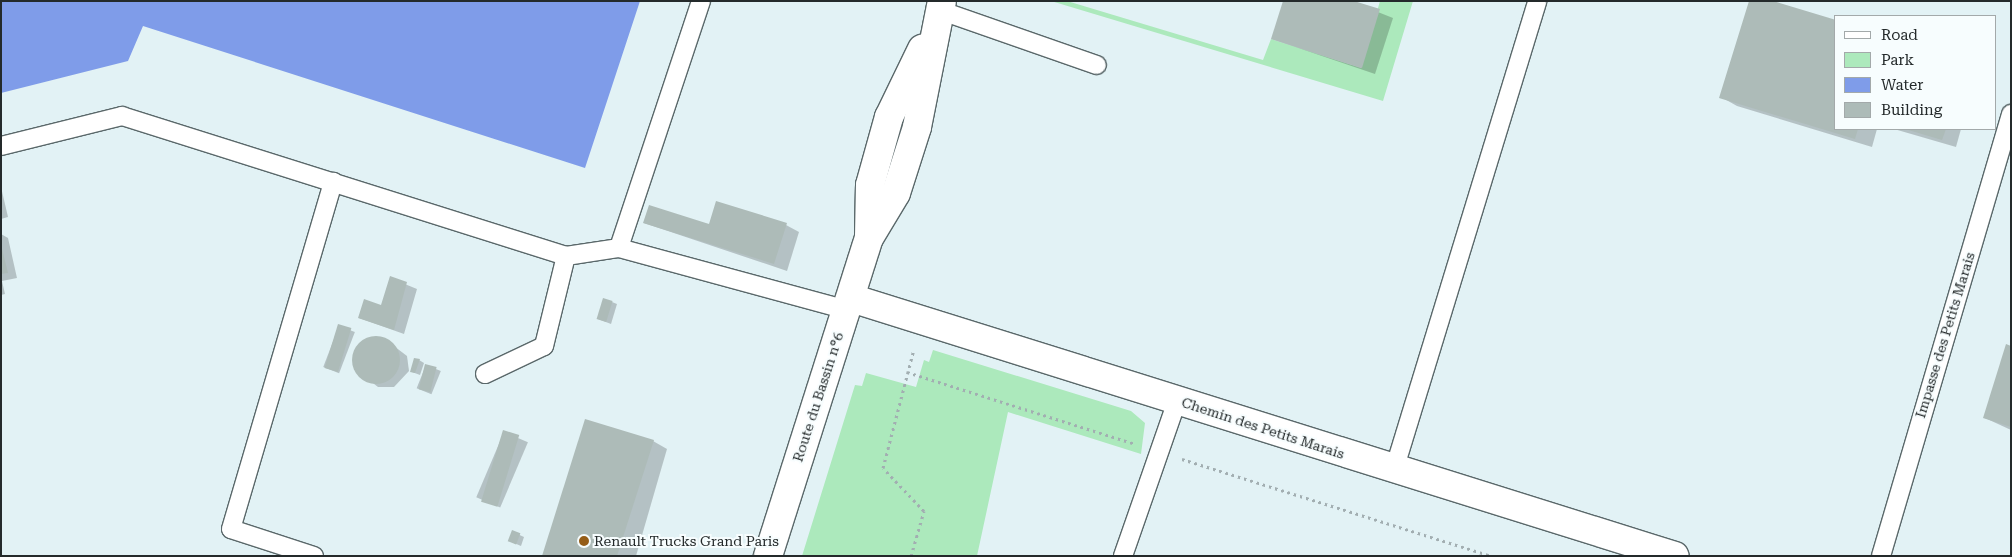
<!DOCTYPE html>
<html>
<head>
<meta charset="utf-8">
<style>
	body { margin:0 }
	#map { position:relative; width:2012px; height:557px; overflow:hidden; background:#e2f2f5; font-family:"Roboto Serif",serif }
	div>[style] { position:absolute }
	[style*='--x'] { left:calc(var(--x)*1px); top:calc(var(--y)*1px); width:calc(var(--w)*1px); rotate:calc(var(--a)*1deg) }
	.green>* { inset:0; background:#ace9bc }
	.water>* { inset:0; background:#7f9ce9 }
	.shadow>* { inset:0; background:#0003; transform-origin:0 0 }
	.building>* { inset:0; background:#adbbb8; transform-origin:0 0 }
	.round { border-radius:50% }
	.path>* { height:3px; margin-top:-1.5px; transform-origin:0; background:repeating-linear-gradient(90deg,#a2aeb1 0 2.5px,transparent 0 6.5px) }
	.roads { filter:drop-shadow(1px 0 #5a686a) drop-shadow(-1px 0 #5a686a) drop-shadow(0 1px #5a686a) drop-shadow(0 -1px #5a686a) }
	.lane>* { height:18px; margin:-9px; padding:0 9px; transform-origin:9px; border-radius:9px; background:#fff }
	.street>* { height:28px; margin:-14px; padding:0 14px; transform-origin:14px; border-radius:14px; background:#fff }
	.dots>* { width:14px; height:14px; translate:-50% -50%; box-sizing:border-box; border:2px solid #f7fdfe; border-radius:50% }
	span { translate:-50% -50%; white-space:nowrap; text-align:center; line-height:1.15; -webkit-text-stroke:4px #f7fdfe; paint-order:stroke }
	.street-label { font-size:14px; color:#242a2b }
	.poi-label { font-size:14px; color:#242a2b }
	.left { translate:0 -50%; text-align:left }
	.frame { position:absolute; inset:0; border:2px solid #242a2b; pointer-events:none }
	.legend { position:absolute; left:1834px; top:15px; width:162px; height:115px; box-sizing:border-box; background:#f7fdfe; border:1px solid #a3a9aa; margin:0; padding:6px 9px; list-style:none; font-size:15px; color:#242a2b }
	.legend li { display:flex; align-items:center; gap:10px; height:25px }
	.legend b { width:25px; border:1px solid #a3a9aa }
</style>
</head>
<body>
<div id="map">
	<div class="green">
		<div style="clip-path:polygon(1051px 1px,1067px 1px,1263px 60px,1271px 39px,1361px 68px,1380px 1px,1413px 1px,1383px 101px)"></div>
		<div style="clip-path:polygon(933px 350px,1131px 411px,1145px 423px,1141px 454px,1008px 412px,977px 556px,802px 556px,855px 385px,862px 386px,866px 373px,916px 387px,924px 360px,929px 362px)"></div>
	</div>
	<div class="water">
		<div style="clip-path:polygon(1px 1px,640px 1px,585px 168px,143px 26px,128px 61px,1px 93px)"></div>
	</div>
	<div class="shadow">
		<div style="clip-path:polygon(1350px 1px,1393px 18px,1375px 74px,1272px 39px)"></div>
		<div style="clip-path:polygon(1721px 97px,1836px 129px,1877px 129px,1872px 147px,1737px 106px)"></div>
		<div style="clip-path:polygon(1894px 129px,1961px 129px,1956px 147px)"></div>
		<div style="clip-path:polygon(1px 187px,8px 217px,1px 219px)"></div>
		<div style="clip-path:polygon(644px 223px,786px 225px,799px 232px,787px 271px)"></div>
		<div style="clip-path:polygon(1px 234px,8px 238px,17px 278px,2px 281px,5px 294px,1px 295px)"></div>
		<div style="clip-path:polygon(390px 278px,417px 289px,404px 334px,359px 318px,382px 307px)"></div>
		<div style="clip-path:polygon(612px 302px,617px 304px,611px 324px,598px 319px)"></div>
		<div style="left:339px;top:326px;width:17px;height:44px;rotate:21deg"></div>
		<div style="clip-path:polygon(382px 337px,407px 356px,409px 371px,394px 387px,378px 387px,356px 370px,354px 353px,364px 341px)"></div>
		<div style="clip-path:polygon(2011px 347px,2011px 430px,1985px 418px)"></div>
		<div style="clip-path:polygon(419px 360px,424px 363px,420px 375px,412px 372px)"></div>
		<div style="left:426px;top:365px;width:16px;height:25px;rotate:22deg"></div>
		<div style="left:504px;top:432px;width:26px;height:71px;rotate:23deg"></div>
		<div style="clip-path:polygon(653px 441px,667px 449px,636px 556px,543px 556px)"></div>
		<div style="clip-path:polygon(513px 532px,524px 537px,521px 546px,514px 543px)"></div>
	</div>
	<div class="building">
		<div style="clip-path:polygon(1283px 1px,1354px 1px,1380px 9px,1362px 68px,1271px 39px)"></div>
		<div style="clip-path:polygon(1749px 1px,1773px 1px,1836px 20px,1836px 129px,1858px 129px,1855px 139px,1719px 98px)"></div>
		<div style="clip-path:polygon(1905px 129px,1946px 129px,1942px 140px)"></div>
		<div style="clip-path:polygon(716px 201px,787px 223px,774px 264px,643px 223px,649px 205px,709px 224px)"></div>
		<div style="clip-path:polygon(1px 245px,8px 273px,1px 274px)"></div>
		<div style="clip-path:polygon(390px 276px,407px 282px,394px 330px,358px 318px,364px 299px,381px 305px)"></div>
		<div style="left:603px;top:298px;width:10px;height:22px;rotate:17deg"></div>
		<div style="left:338px;top:324px;width:14px;height:46px;rotate:17deg"></div>
		<div class="round" style="left:352px;top:336px;width:48px;height:48px"></div>
		<div style="clip-path:polygon(2006px 344px,2011px 346px,2011px 427px,1983px 418px)"></div>
		<div style="clip-path:polygon(414px 358px,420px 359px,415px 373px,410px 372px)"></div>
		<div style="left:425px;top:364px;width:12px;height:26px;rotate:14deg"></div>
		<div style="clip-path:polygon(585px 419px,654px 440px,617px 556px,542px 556px)"></div>
		<div style="left:503px;top:430px;width:17px;height:75px;rotate:17deg"></div>
		<div style="left:512px;top:530px;width:9px;height:12px;rotate:21deg"></div>
	</div>
	<div class="path">
		<div style="--x:907;--y:372;--w:240;--a:17.5"></div>
		<div style="--x:1182;--y:459;--w:324;--a:17.4"></div>
		<div style="--x:911;--y:556;--w:47;--a:-73.9"></div>
		<div style="--x:924;--y:511;--w:59;--a:-133.6"></div>
		<div style="--x:883;--y:468;--w:123;--a:-75.4"></div>
	</div>
	<div class="roads">
		<div class="lane">
			<div style="--x:701;--y:1;--w:260;--a:108.4"></div>
			<div style="--x:619;--y:248;--w:236;--a:15.2"></div>
			<div style="--x:939;--y:10;--w:167;--a:19.2"></div>
			<div style="--x:1;--y:146;--w:125;--a:-13.9"></div>
			<div style="--x:122;--y:116;--w:466;--a:17.5"></div>
			<div style="--x:566;--y:256;--w:54;--a:-8.6"></div>
			<div style="--x:485;--y:374;--w:65;--a:-25.4"></div>
			<div style="--x:544;--y:346;--w:93;--a:-76.3"></div>
			<div style="--x:1394;--y:470;--w:490;--a:-73"></div>
			<div style="--x:314;--y:556;--w:87;--a:-162"></div>
			<div style="--x:231;--y:529;--w:362;--a:-73.6"></div>
			<div style="--x:1123;--y:556;--w:164;--a:-70.8"></div>
			<div style="--x:1881;--y:556;--w:461;--a:-73.6"></div>
		</div>
		<div class="street">
			<div style="--x:869;--y:236;--w:51;--a:-88.9"></div>
			<div style="--x:870;--y:185;--w:71;--a:-74.4"></div>
			<div style="--x:889;--y:117;--w:76;--a:-64.1"></div>
			<div style="--x:851;--y:298;--w:863;--a:17.39"></div>
			<div style="--x:768;--y:556;--w:334;--a:-72.4"></div>
			<div style="--x:869;--y:238;--w:52;--a:-59"></div>
			<div style="--x:896;--y:193;--w:69;--a:-72.3"></div>
			<div style="--x:917;--y:127;--w:128;--a:-78.8"></div>
		</div>
	</div>
	<div class="dots">
		<div style="left:584px;top:541px;background:#955d17"></div>
	</div>
	<div class="street-label">
		<span style="left:1945px;top:335px;rotate:-73deg">Impasse des Petits Marais</span>
		<span style="left:818px;top:397px;rotate:-72deg">Route du Bassin n°6</span>
		<span style="left:1263px;top:428px;rotate:18deg">Chemin des Petits Marais</span>
	</div>
	<div class="poi-label">
		<span class="left" style="left:594px;top:541px">Renault Trucks Grand Paris</span>
	</div>
	<div class="frame"></div>
	<ul class="legend">
	<li><b style="height:6px;background:#fff"></b>Road</li>
	<li><b style="height:14px;background:#ace9bc"></b>Park</li>
	<li><b style="height:14px;background:#7f9ce9"></b>Water</li>
	<li><b style="height:14px;background:#adbbb8"></b>Building</li>
	</ul>
</div>
</body>
</html>
